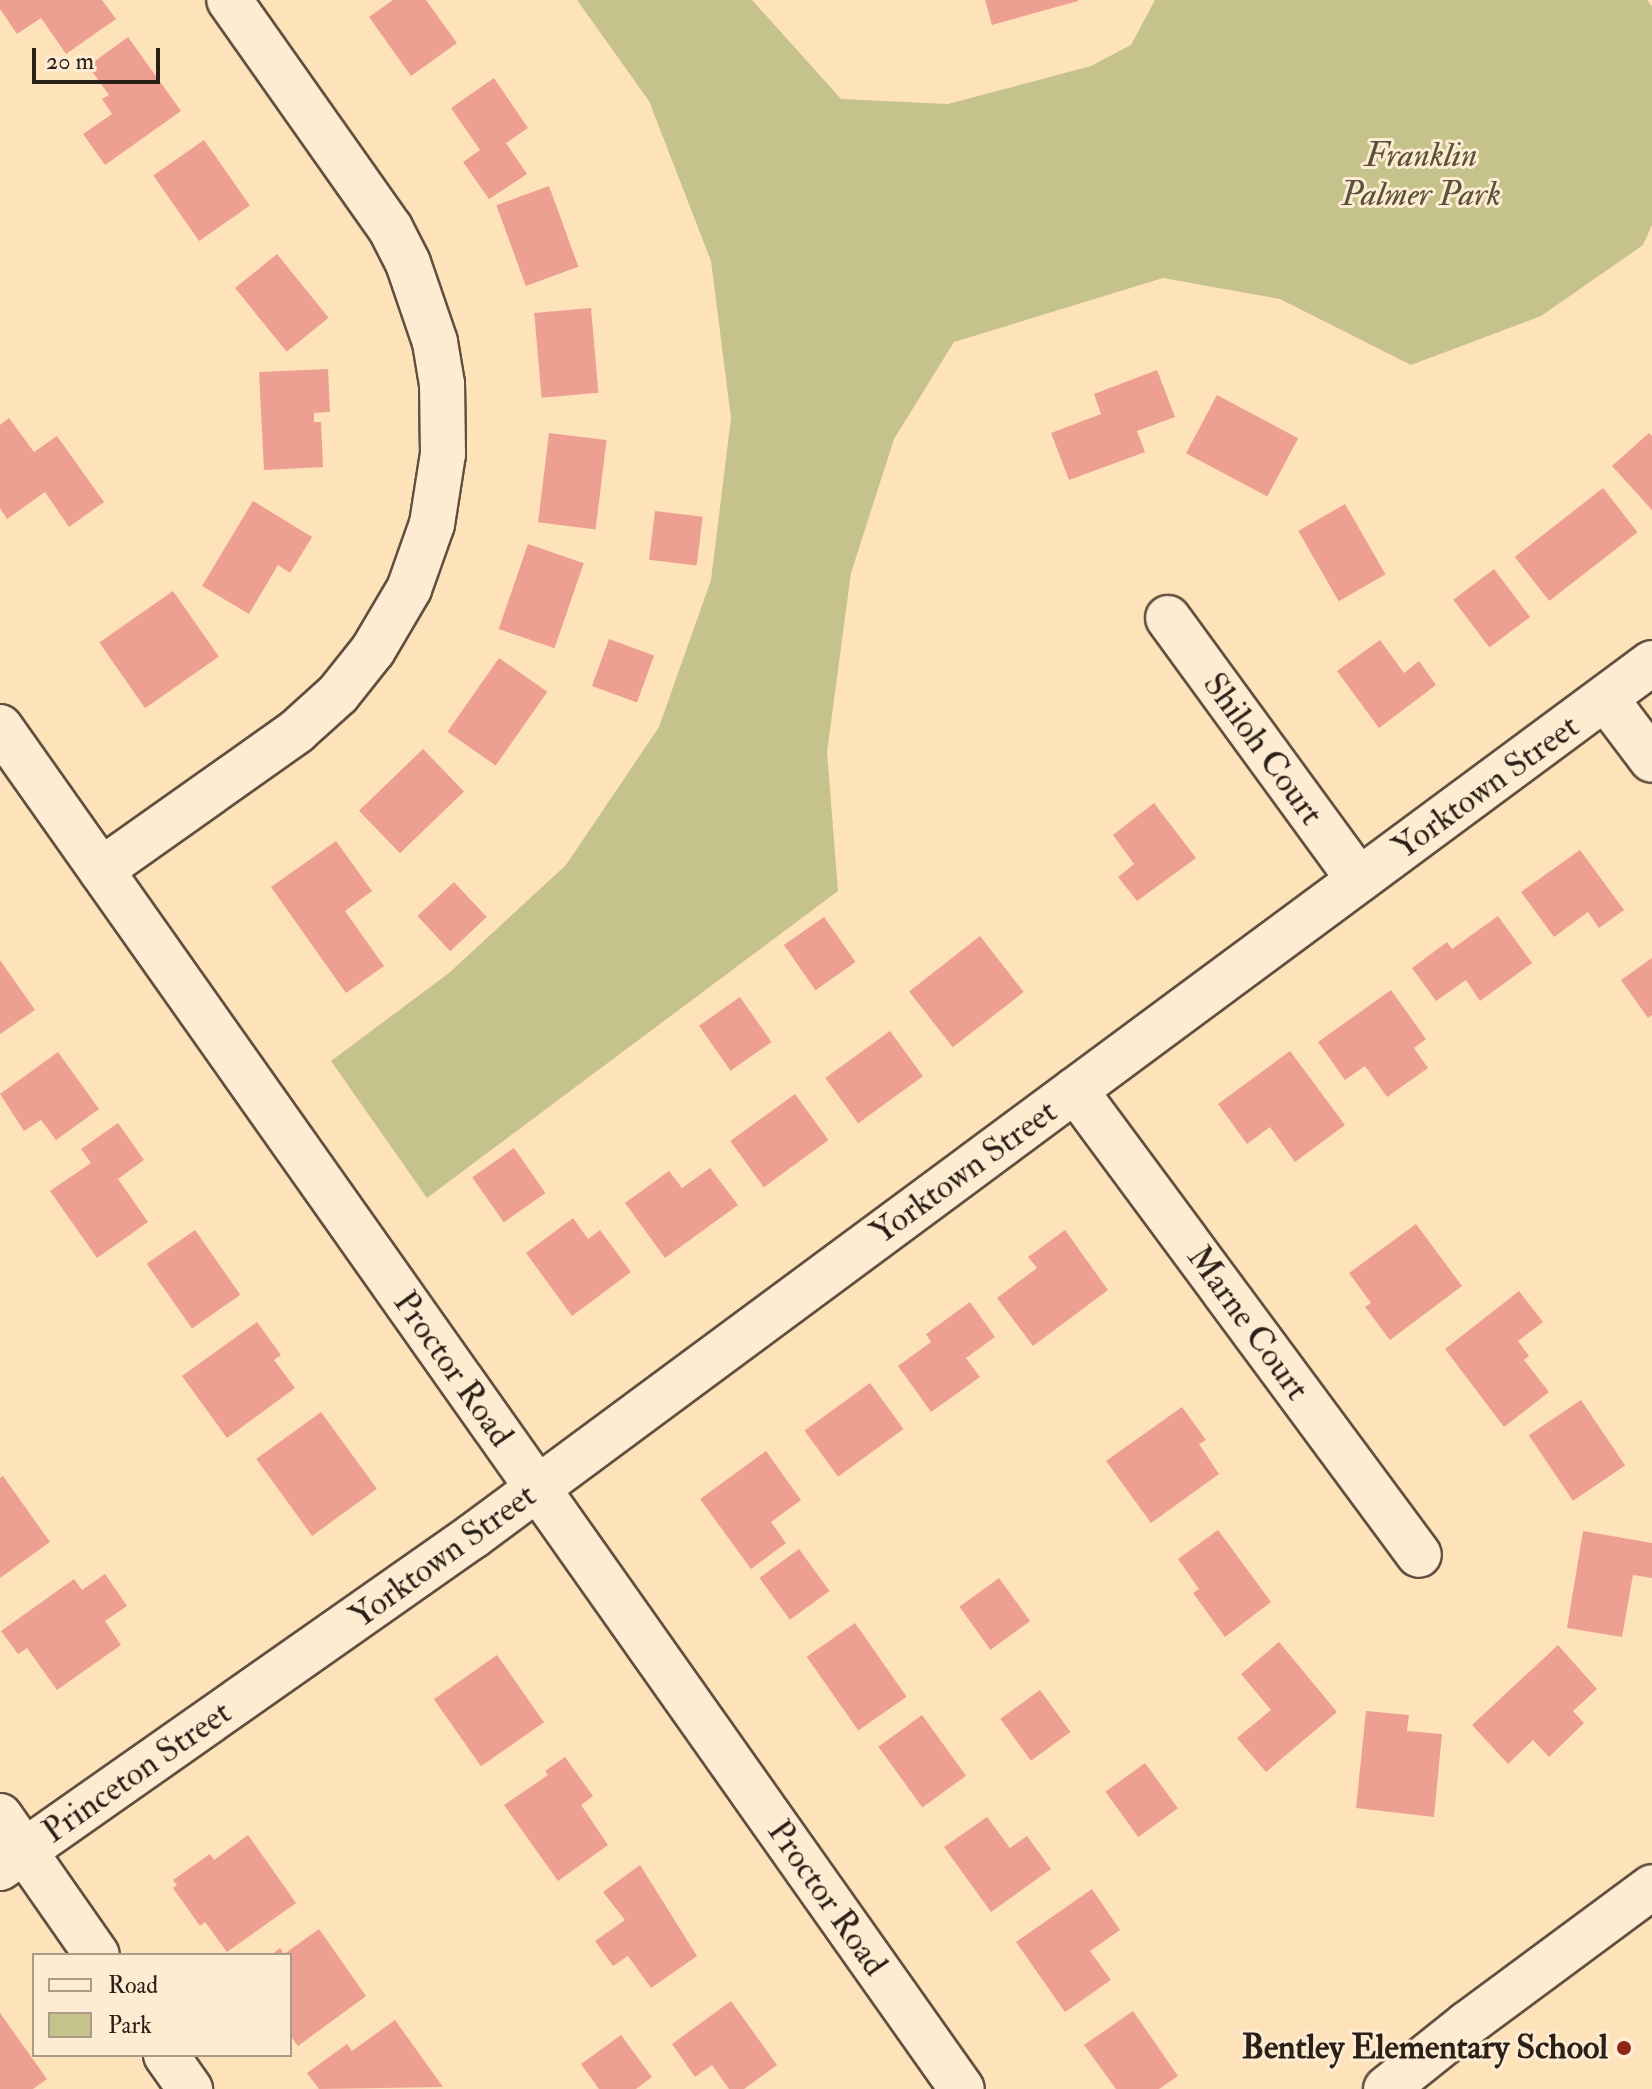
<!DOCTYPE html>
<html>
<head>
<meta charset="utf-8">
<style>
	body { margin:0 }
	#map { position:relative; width:1652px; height:2089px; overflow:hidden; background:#fee2ba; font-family:"IM FELL Double Pica",serif }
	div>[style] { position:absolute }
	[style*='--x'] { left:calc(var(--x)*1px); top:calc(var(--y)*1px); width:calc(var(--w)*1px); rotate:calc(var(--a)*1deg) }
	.green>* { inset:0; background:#c6c28c }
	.building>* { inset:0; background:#eda091; transform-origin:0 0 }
	.roads { filter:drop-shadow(2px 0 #605040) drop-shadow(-2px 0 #605040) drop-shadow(0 2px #605040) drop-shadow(0 -2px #605040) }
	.minor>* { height:44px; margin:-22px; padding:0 22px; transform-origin:22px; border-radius:22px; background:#feecd2 }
	.tertiary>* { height:44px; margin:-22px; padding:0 22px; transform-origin:22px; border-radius:22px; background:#feecd2 }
	.dots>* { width:22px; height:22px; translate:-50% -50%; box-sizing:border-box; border:4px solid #feecd2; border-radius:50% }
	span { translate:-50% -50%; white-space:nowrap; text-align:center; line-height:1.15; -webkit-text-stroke:6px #feecd2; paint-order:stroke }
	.park-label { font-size:34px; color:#5a513b; font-style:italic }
	.street-label { font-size:34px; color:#2b2018 }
	.poi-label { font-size:34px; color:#2b2018; font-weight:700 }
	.right { translate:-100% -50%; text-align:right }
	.legend { position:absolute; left:32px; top:1953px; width:260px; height:104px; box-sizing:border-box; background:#feecd2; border:2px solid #aa9a88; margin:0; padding:10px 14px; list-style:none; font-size:24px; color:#2b2018 }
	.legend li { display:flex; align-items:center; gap:16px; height:40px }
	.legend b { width:40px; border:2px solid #aa9a88 }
	.scale { position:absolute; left:32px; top:48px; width:128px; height:36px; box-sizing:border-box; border:4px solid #2b2018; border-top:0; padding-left:10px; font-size:24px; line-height:28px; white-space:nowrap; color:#2b2018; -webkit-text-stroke:6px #feecd2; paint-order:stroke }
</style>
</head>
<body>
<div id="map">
	<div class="green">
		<div style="clip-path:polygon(577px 0,752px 0,841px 99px,948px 104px,1091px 66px,1131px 45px,1155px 0,1647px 0,1652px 6px,1652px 225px,1643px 245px,1541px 316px,1411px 365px,1280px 299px,1163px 278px,954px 342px,894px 439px,851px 573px,827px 752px,838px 891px,427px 1198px,331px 1061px,449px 973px,566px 865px,659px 727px,711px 580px,731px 418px,711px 261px,649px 101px)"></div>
	</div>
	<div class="building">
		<div style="clip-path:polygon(0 0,102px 0,116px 19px,66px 54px,41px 18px,17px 34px,0 9px)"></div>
		<div style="clip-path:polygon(393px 0,426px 0,457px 43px,411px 76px,369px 17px)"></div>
		<div style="clip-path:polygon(985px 0,1078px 0,1078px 1px,992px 25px)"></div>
		<div style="clip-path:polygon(128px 37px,181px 111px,105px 165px,83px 134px,112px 114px,102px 99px,109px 95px,88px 66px)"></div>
		<div style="clip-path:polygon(494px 78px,528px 128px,506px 143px,527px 174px,489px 199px,463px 162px,480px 150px,451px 108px)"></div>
		<div style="left:204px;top:140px;width:80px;height:62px;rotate:55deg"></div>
		<div style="left:549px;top:186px;width:86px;height:56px;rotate:70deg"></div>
		<div style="left:277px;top:254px;width:82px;height:54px;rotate:51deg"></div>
		<div style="left:591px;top:308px;width:85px;height:57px;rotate:85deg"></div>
		<div style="clip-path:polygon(328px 369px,330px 412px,314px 413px,314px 422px,321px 422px,323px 467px,264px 470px,259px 372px)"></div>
		<div style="clip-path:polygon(1157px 370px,1175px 417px,1137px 431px,1145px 452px,1069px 480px,1051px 433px,1101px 414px,1094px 394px)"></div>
		<div style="left:1217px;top:395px;width:92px;height:66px;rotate:28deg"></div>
		<div style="clip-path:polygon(9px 418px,34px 452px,57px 436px,104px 502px,69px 527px,45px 492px,7px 519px,0 508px,0 425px)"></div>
		<div style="left:549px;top:433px;width:58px;height:90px;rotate:7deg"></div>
		<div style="clip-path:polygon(1649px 433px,1652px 436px,1652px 510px,1612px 466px)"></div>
		<div style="left:1603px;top:488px;width:56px;height:112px;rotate:52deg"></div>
		<div style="clip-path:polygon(253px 501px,312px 537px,290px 573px,278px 565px,249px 614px,202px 586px)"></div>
		<div style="left:1345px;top:504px;width:81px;height:54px;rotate:60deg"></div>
		<div style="left:655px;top:511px;width:48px;height:49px;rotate:7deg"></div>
		<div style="left:528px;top:544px;width:59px;height:90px;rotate:19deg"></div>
		<div style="left:1494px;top:569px;width:60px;height:51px;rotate:53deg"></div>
		<div style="left:173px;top:591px;width:80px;height:90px;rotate:55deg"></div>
		<div style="left:609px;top:639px;width:48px;height:50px;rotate:20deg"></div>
		<div style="clip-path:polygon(1380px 640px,1404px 673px,1419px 661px,1436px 685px,1379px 728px,1337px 671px)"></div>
		<div style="left:499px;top:658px;width:59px;height:90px;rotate:35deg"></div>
		<div style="left:423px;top:749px;width:59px;height:89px;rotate:46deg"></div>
		<div style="clip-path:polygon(1154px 803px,1196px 858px,1137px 901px,1118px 877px,1134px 864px,1113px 835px)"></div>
		<div style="clip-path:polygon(336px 841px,372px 891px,345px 911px,384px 966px,346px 993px,271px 887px)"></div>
		<div style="clip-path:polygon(1580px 850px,1624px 910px,1599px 928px,1588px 912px,1554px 937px,1521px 892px)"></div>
		<div style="left:454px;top:882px;width:48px;height:50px;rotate:47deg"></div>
		<div style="clip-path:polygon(1498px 916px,1532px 963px,1480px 1001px,1466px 980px,1436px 1001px,1412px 968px,1447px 942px,1452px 949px)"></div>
		<div style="left:824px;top:917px;width:55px;height:49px;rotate:55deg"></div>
		<div style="left:980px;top:936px;width:71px;height:90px;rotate:52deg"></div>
		<div style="clip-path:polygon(1652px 958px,1652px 1015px,1648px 1018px,1621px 980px)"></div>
		<div style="clip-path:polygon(0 960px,35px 1010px,0 1034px)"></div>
		<div style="clip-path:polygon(1391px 990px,1426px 1039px,1414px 1048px,1428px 1068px,1387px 1097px,1365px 1066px,1345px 1080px,1318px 1042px)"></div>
		<div style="left:740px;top:997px;width:55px;height:50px;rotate:55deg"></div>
		<div style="left:890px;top:1031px;width:56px;height:80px;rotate:54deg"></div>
		<div style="clip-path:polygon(1290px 1051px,1345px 1125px,1295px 1162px,1270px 1127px,1247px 1144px,1218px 1104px)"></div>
		<div style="clip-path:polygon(58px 1052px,99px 1109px,56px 1140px,41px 1120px,24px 1131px,0 1094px)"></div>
		<div style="left:795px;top:1094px;width:57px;height:80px;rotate:54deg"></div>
		<div style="clip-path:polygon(118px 1123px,144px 1160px,118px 1179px,148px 1222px,97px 1258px,50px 1191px,91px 1163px,81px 1149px)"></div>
		<div style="left:514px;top:1148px;width:55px;height:51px;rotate:55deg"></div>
		<div style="clip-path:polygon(710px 1168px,738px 1205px,665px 1258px,625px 1203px,669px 1171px,682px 1188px)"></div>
		<div style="clip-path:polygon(573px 1218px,588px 1239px,600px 1230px,631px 1272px,572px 1316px,526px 1253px)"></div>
		<div style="clip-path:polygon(1416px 1224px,1462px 1286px,1390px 1340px,1365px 1307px,1371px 1303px,1349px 1273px)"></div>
		<div style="left:195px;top:1230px;width:79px;height:59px;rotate:55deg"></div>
		<div style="clip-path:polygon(1065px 1230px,1108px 1290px,1033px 1346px,997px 1298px,1037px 1268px,1028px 1257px)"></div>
		<div style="clip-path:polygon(1519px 1291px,1543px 1322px,1518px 1341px,1529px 1356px,1524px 1360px,1549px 1392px,1504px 1427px,1445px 1349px)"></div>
		<div style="clip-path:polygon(970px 1302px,995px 1337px,966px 1358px,980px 1377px,931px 1412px,898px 1366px,931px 1342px,926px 1334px)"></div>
		<div style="clip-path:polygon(257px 1322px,281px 1355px,274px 1360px,295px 1388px,227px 1438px,182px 1376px)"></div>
		<div style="left:870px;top:1383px;width:57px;height:81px;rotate:54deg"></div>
		<div style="left:1581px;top:1400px;width:79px;height:63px;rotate:56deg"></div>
		<div style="clip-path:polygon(1182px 1407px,1206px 1440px,1199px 1444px,1219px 1474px,1151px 1523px,1106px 1461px)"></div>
		<div style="left:321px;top:1412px;width:95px;height:80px;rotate:54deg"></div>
		<div style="clip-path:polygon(766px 1451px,801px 1500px,771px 1522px,786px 1543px,751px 1569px,700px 1499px)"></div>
		<div style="clip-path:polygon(3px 1476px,50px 1542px,0 1578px,0 1478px)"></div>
		<div style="clip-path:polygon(1218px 1530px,1271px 1602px,1225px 1637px,1193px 1593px,1199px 1589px,1178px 1559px)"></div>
		<div style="clip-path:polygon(1583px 1531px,1652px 1543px,1652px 1578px,1633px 1575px,1622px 1637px,1567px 1628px)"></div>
		<div style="left:799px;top:1549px;width:52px;height:49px;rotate:54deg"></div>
		<div style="clip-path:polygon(105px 1574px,127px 1606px,105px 1621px,121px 1645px,57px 1690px,27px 1648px,18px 1654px,1px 1631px,74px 1579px,82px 1590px)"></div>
		<div style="left:999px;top:1578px;width:53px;height:49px;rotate:54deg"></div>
		<div style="left:855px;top:1623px;width:90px;height:59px;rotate:55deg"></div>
		<div style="clip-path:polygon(1279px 1642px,1337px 1712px,1266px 1772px,1237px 1738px,1271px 1710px,1241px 1674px)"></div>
		<div style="clip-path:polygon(1558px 1645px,1597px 1689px,1573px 1711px,1584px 1723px,1549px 1757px,1533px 1740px,1508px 1764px,1472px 1725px)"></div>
		<div style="left:497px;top:1655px;width:82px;height:77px;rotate:55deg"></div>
		<div style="left:1040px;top:1690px;width:52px;height:49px;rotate:54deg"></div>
		<div style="clip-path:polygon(1366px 1711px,1409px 1715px,1407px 1731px,1442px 1734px,1434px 1817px,1356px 1808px)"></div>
		<div style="left:922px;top:1715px;width:75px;height:54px;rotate:54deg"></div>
		<div style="clip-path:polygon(565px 1757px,593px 1796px,581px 1805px,608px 1845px,558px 1881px,504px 1805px,548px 1775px,545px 1771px)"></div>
		<div style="left:1145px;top:1763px;width:56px;height:49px;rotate:54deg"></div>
		<div style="clip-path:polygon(987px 1817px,1010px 1848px,1027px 1836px,1051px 1869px,991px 1912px,944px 1847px)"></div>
		<div style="clip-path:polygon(248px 1835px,296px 1903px,227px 1952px,205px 1922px,200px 1926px,173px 1888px,177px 1885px,173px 1880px,210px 1854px,214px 1860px)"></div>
		<div style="clip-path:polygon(640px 1865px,697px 1956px,651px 1988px,628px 1956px,613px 1966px,595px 1941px,625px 1920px,603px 1892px)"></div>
		<div style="clip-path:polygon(1092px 1889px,1120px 1930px,1090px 1951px,1111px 1980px,1065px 2012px,1016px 1942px)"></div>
		<div style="clip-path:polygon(319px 1929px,366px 1996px,298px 2046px,290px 2035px,290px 1955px,271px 1955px,280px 1948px,284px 1954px)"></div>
		<div style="clip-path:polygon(731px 2001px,777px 2065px,744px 2089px,729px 2089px,712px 2065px,695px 2077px,672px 2044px)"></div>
		<div style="clip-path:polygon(1133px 2011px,1178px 2076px,1159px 2089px,1116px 2089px,1084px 2045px)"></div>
		<div style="clip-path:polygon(0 2013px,47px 2079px,33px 2089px,0 2089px)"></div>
		<div style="clip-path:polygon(395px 2020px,443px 2087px,319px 2089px,307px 2073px,347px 2044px,352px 2051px)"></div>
		<div style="clip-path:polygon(621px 2035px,652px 2077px,636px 2089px,599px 2089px,581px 2064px)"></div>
	</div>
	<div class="roads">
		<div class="minor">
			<div style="--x:1168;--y:618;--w:324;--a:53.9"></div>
			<div style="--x:1606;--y:699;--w:76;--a:53"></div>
			<div style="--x:0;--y:727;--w:1667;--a:54.77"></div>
			<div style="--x:101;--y:870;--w:240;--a:-35.3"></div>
			<div style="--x:297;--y:731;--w:55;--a:-42.1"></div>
			<div style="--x:338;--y:694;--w:56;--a:-51.5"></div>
			<div style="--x:373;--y:650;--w:71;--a:-59.5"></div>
			<div style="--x:409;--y:589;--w:69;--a:-70.5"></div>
			<div style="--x:432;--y:524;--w:71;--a:-81.1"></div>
			<div style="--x:443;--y:454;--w:70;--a:-90.8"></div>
			<div style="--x:442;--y:384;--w:43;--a:-99.5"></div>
			<div style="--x:435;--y:342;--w:83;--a:-108.9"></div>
			<div style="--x:408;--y:263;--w:39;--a:-117"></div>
			<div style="--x:390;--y:228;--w:279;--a:-125.2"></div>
			<div style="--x:1075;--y:1090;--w:578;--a:53.51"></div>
			<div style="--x:0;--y:1816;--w:169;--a:55.1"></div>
			<div style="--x:0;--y:1868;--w:578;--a:-35.07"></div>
			<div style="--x:473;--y:1536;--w:1467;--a:-36.52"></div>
			<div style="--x:166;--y:2055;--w:42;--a:54.8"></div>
		</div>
		<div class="tertiary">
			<div style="--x:1386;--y:2089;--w:104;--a:-38.7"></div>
			<div style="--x:1467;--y:2024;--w:230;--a:-36.5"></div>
		</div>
	</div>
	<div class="dots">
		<div style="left:1624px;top:2048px;background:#8f2418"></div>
	</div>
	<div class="park-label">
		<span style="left:1421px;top:175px">Franklin<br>Palmer Park</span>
	</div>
	<div class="street-label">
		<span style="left:1263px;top:749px;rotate:54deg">Shiloh Court</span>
		<span style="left:1486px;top:787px;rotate:-36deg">Yorktown Street</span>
		<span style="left:964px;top:1172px;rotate:-36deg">Yorktown Street</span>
		<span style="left:1248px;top:1323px;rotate:54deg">Marne Court</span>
		<span style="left:453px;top:1369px;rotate:55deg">Proctor Road</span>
		<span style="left:443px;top:1556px;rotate:-36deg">Yorktown Street</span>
		<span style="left:137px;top:1772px;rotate:-35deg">Princeton Street</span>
		<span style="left:827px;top:1898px;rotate:55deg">Proctor Road</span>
	</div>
	<div class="poi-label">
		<span class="right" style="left:1608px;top:2048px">Bentley Elementary School</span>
	</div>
	<ul class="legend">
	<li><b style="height:10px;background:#feecd2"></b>Road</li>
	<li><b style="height:22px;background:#c6c28c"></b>Park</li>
	</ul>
	<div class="scale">20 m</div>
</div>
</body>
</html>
